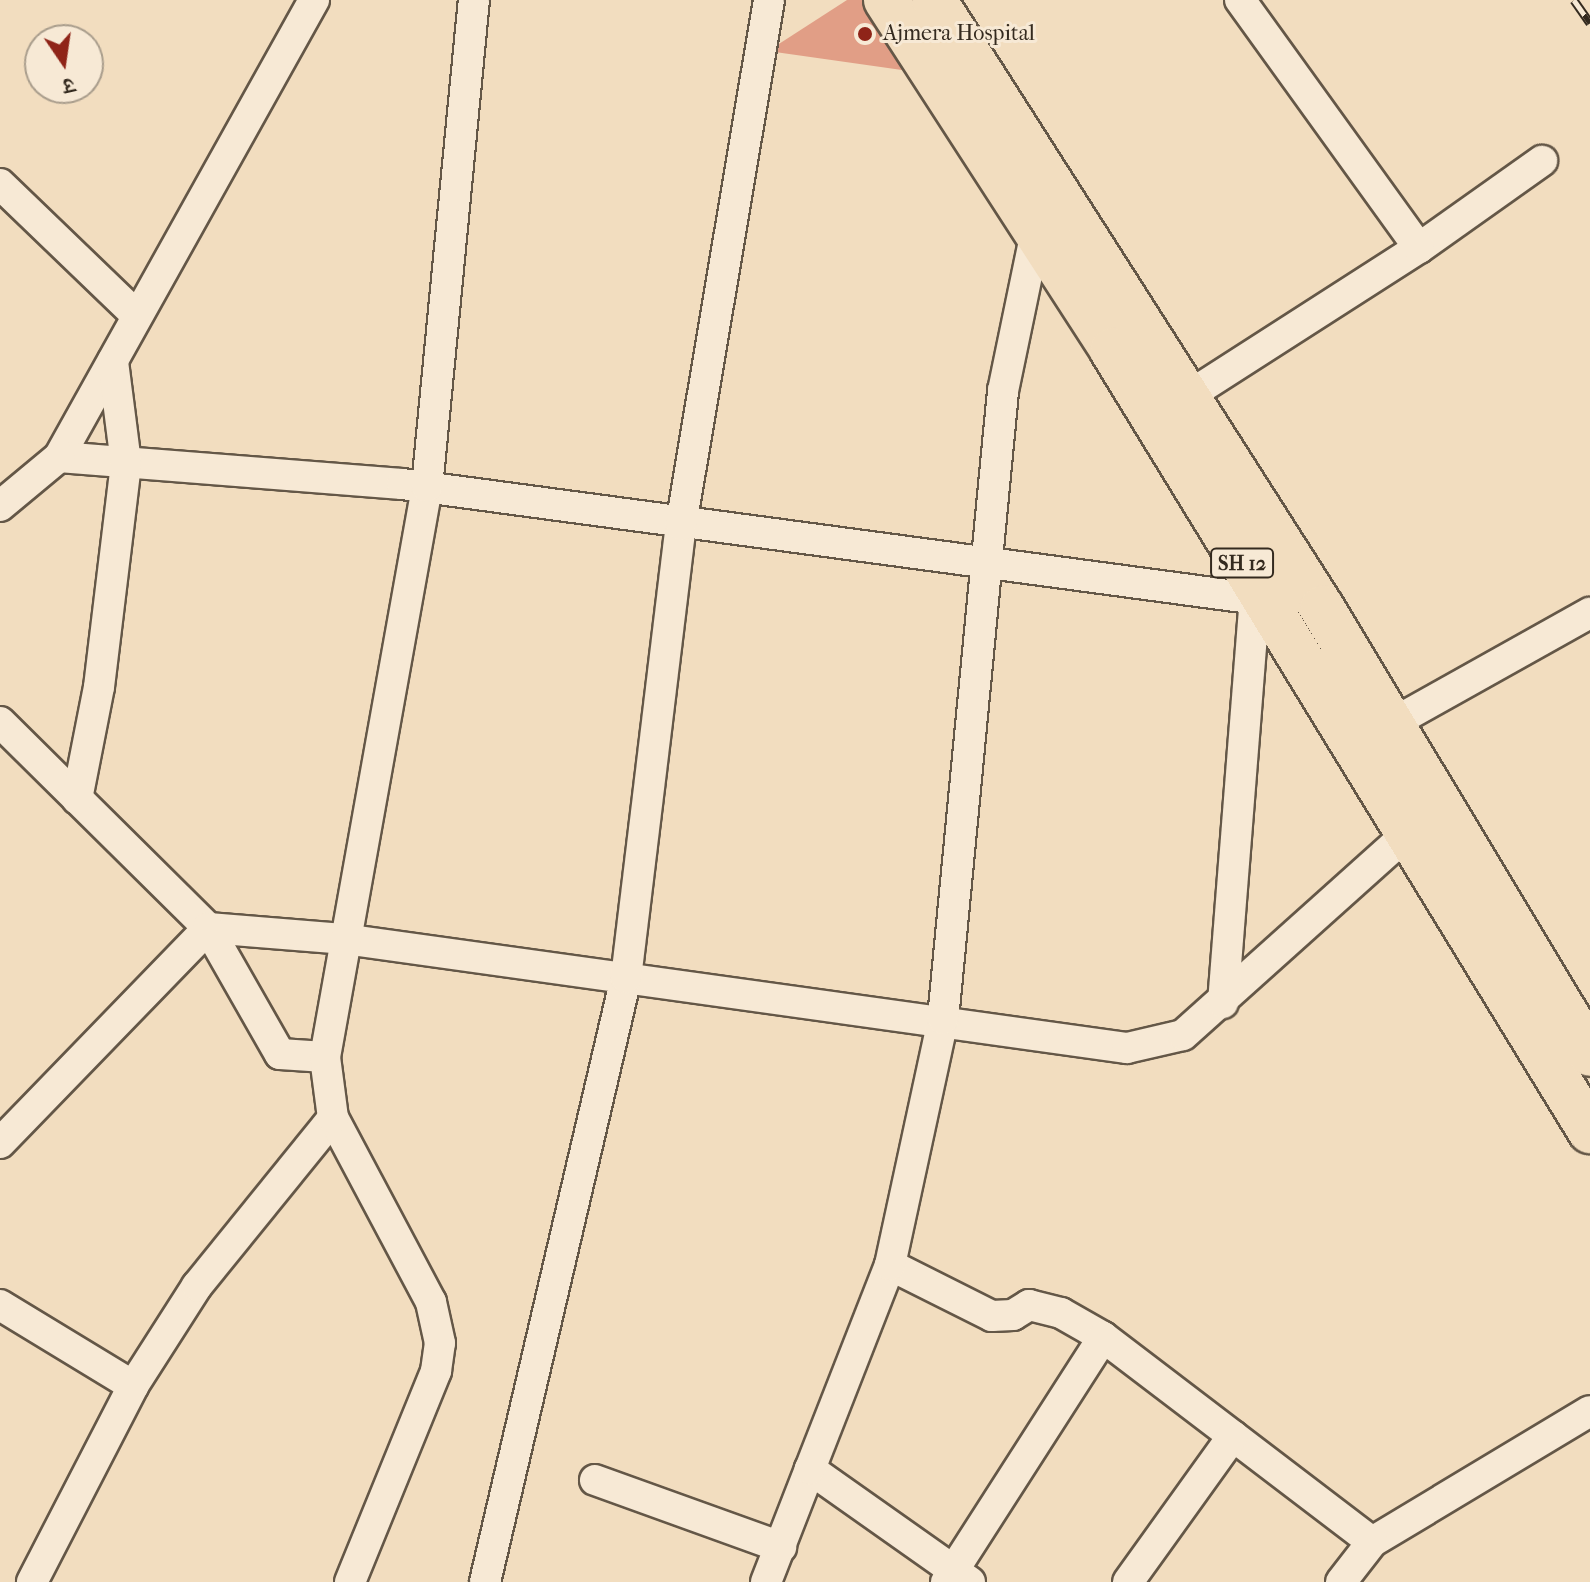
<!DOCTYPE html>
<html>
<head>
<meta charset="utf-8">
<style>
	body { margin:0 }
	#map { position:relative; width:1590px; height:1582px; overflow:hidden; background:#f2ddbf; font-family:"IM FELL French Canon","Noto Serif Devanagari",serif }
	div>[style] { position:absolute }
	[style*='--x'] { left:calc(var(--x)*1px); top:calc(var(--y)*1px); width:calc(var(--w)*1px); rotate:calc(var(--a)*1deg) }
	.building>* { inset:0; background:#e19e86 }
	.roads { filter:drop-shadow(2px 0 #645747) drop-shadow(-2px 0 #645747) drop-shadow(0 2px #645747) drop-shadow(0 -2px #645747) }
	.street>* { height:30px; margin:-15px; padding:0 15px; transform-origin:15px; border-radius:15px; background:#f7e9d5 }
	.primary>* { height:44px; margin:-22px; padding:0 22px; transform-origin:22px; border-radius:22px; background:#f2ddbf }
	.rail>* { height:9px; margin-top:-4.5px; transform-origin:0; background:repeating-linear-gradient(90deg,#f7e9d5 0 18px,#342a1f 0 36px); box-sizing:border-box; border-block:2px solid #342a1f }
	.dots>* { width:22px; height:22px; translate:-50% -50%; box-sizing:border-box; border:4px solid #f7e9d5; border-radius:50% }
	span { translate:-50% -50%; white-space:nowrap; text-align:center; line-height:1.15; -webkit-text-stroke:6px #f7e9d5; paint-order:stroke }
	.shield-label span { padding:2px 6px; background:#f7e9d5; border:2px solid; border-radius:6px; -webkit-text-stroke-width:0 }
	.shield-label { font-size:20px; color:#342a1f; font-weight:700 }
	.poi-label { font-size:22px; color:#342a1f }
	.left { translate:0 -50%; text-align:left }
	.north { position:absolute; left:24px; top:24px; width:80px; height:80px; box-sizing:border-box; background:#f7e9d5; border:2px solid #a99d8c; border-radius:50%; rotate:167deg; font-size:22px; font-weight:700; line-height:32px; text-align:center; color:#342a1f }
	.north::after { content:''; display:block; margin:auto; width:28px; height:36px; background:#8f2418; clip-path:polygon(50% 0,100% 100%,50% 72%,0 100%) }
</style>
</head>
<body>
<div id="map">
	<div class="building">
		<div style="clip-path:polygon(847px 0,870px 0,909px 71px,768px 51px)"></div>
	</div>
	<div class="roads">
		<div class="street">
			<div style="--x:314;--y:0;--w:523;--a:119.16"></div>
			<div style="--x:59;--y:457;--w:344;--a:4.5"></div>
			<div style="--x:402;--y:484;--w:871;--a:7.66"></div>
			<div style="--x:0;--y:184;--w:190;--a:43.9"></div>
			<div style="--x:1419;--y:248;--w:151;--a:-35.3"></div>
			<div style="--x:1185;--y:398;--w:278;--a:-32.7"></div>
			<div style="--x:1419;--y:248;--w:306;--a:-125.8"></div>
			<div style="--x:0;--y:506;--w:77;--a:-39.7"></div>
			<div style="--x:0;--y:722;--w:293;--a:44.7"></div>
			<div style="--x:208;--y:928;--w:136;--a:4.6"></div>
			<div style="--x:344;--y:939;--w:791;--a:7.93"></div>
			<div style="--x:1127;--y:1048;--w:57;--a:-13.1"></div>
			<div style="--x:1183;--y:1035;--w:301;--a:-41.9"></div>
			<div style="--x:1391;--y:724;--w:228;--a:-29.2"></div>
			<div style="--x:77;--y:799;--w:114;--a:-78.9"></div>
			<div style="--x:99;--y:687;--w:226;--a:-83.1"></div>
			<div style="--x:126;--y:463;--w:103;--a:-97.3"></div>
			<div style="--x:1223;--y:1003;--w:407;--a:-85.5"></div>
			<div style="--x:0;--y:1143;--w:299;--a:-45.9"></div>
			<div style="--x:208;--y:928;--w:145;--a:60.3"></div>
			<div style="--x:280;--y:1054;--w:45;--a:3.8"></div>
			<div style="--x:890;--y:1265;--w:114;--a:26.6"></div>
			<div style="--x:992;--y:1316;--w:21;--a:-3"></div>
			<div style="--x:1013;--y:1315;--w:19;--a:-32"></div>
			<div style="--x:1029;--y:1305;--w:33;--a:14"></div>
			<div style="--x:1061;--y:1313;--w:48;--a:29.7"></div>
			<div style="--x:1103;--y:1337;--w:338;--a:37.3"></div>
			<div style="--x:1372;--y:1542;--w:254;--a:-31"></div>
			<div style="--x:0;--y:1305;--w:156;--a:31.3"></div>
			<div style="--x:595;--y:1480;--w:198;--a:19.8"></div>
			<div style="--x:32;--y:1582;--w:220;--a:-62.7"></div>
			<div style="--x:133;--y:1386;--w:119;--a:-57.4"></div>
			<div style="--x:197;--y:1286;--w:216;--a:-51"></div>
			<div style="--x:350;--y:1582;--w:228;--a:-67.8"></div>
			<div style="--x:436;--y:1371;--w:28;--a:-82"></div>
			<div style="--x:440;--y:1343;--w:42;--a:-102.4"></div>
			<div style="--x:431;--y:1302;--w:208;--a:-118"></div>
			<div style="--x:333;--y:1118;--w:62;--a:-97.5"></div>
			<div style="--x:325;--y:1057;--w:579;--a:-79.85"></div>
			<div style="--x:427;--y:487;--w:489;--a:-84.5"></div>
			<div style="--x:485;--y:1582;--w:620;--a:-76.86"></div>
			<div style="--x:626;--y:978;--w:456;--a:-83.1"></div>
			<div style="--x:681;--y:525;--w:532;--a:-80.48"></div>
			<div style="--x:766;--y:1582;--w:121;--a:-68.7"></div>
			<div style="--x:946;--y:1582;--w:291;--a:-57.3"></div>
			<div style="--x:970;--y:1582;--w:196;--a:-144.8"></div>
			<div style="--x:810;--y:1469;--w:219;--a:-68.6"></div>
			<div style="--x:890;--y:1265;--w:252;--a:-77.8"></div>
			<div style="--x:943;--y:1019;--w:631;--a:-84.54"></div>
			<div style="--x:1003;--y:391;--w:163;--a:-78.3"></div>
			<div style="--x:1128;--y:1582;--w:180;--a:-54.3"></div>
			<div style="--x:1341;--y:1582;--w:51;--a:-52.2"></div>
		</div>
		<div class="primary">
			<div style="--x:886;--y:0;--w:417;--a:57.1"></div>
			<div style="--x:1112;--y:350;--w:916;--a:58.53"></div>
			<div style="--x:934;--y:0;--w:721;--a:57.46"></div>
			<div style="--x:1322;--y:608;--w:520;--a:59"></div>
		</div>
	</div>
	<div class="rail">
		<div style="--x:1574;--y:0;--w:28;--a:55"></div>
	</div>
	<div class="dots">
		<div style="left:865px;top:34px;background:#8f2418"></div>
	</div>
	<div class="shield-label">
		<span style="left:1242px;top:563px">SH 12</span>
	</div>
	<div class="poi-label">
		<span class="left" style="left:883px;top:34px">Ajmera Hospital</span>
	</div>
	<div class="north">उ</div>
</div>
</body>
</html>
